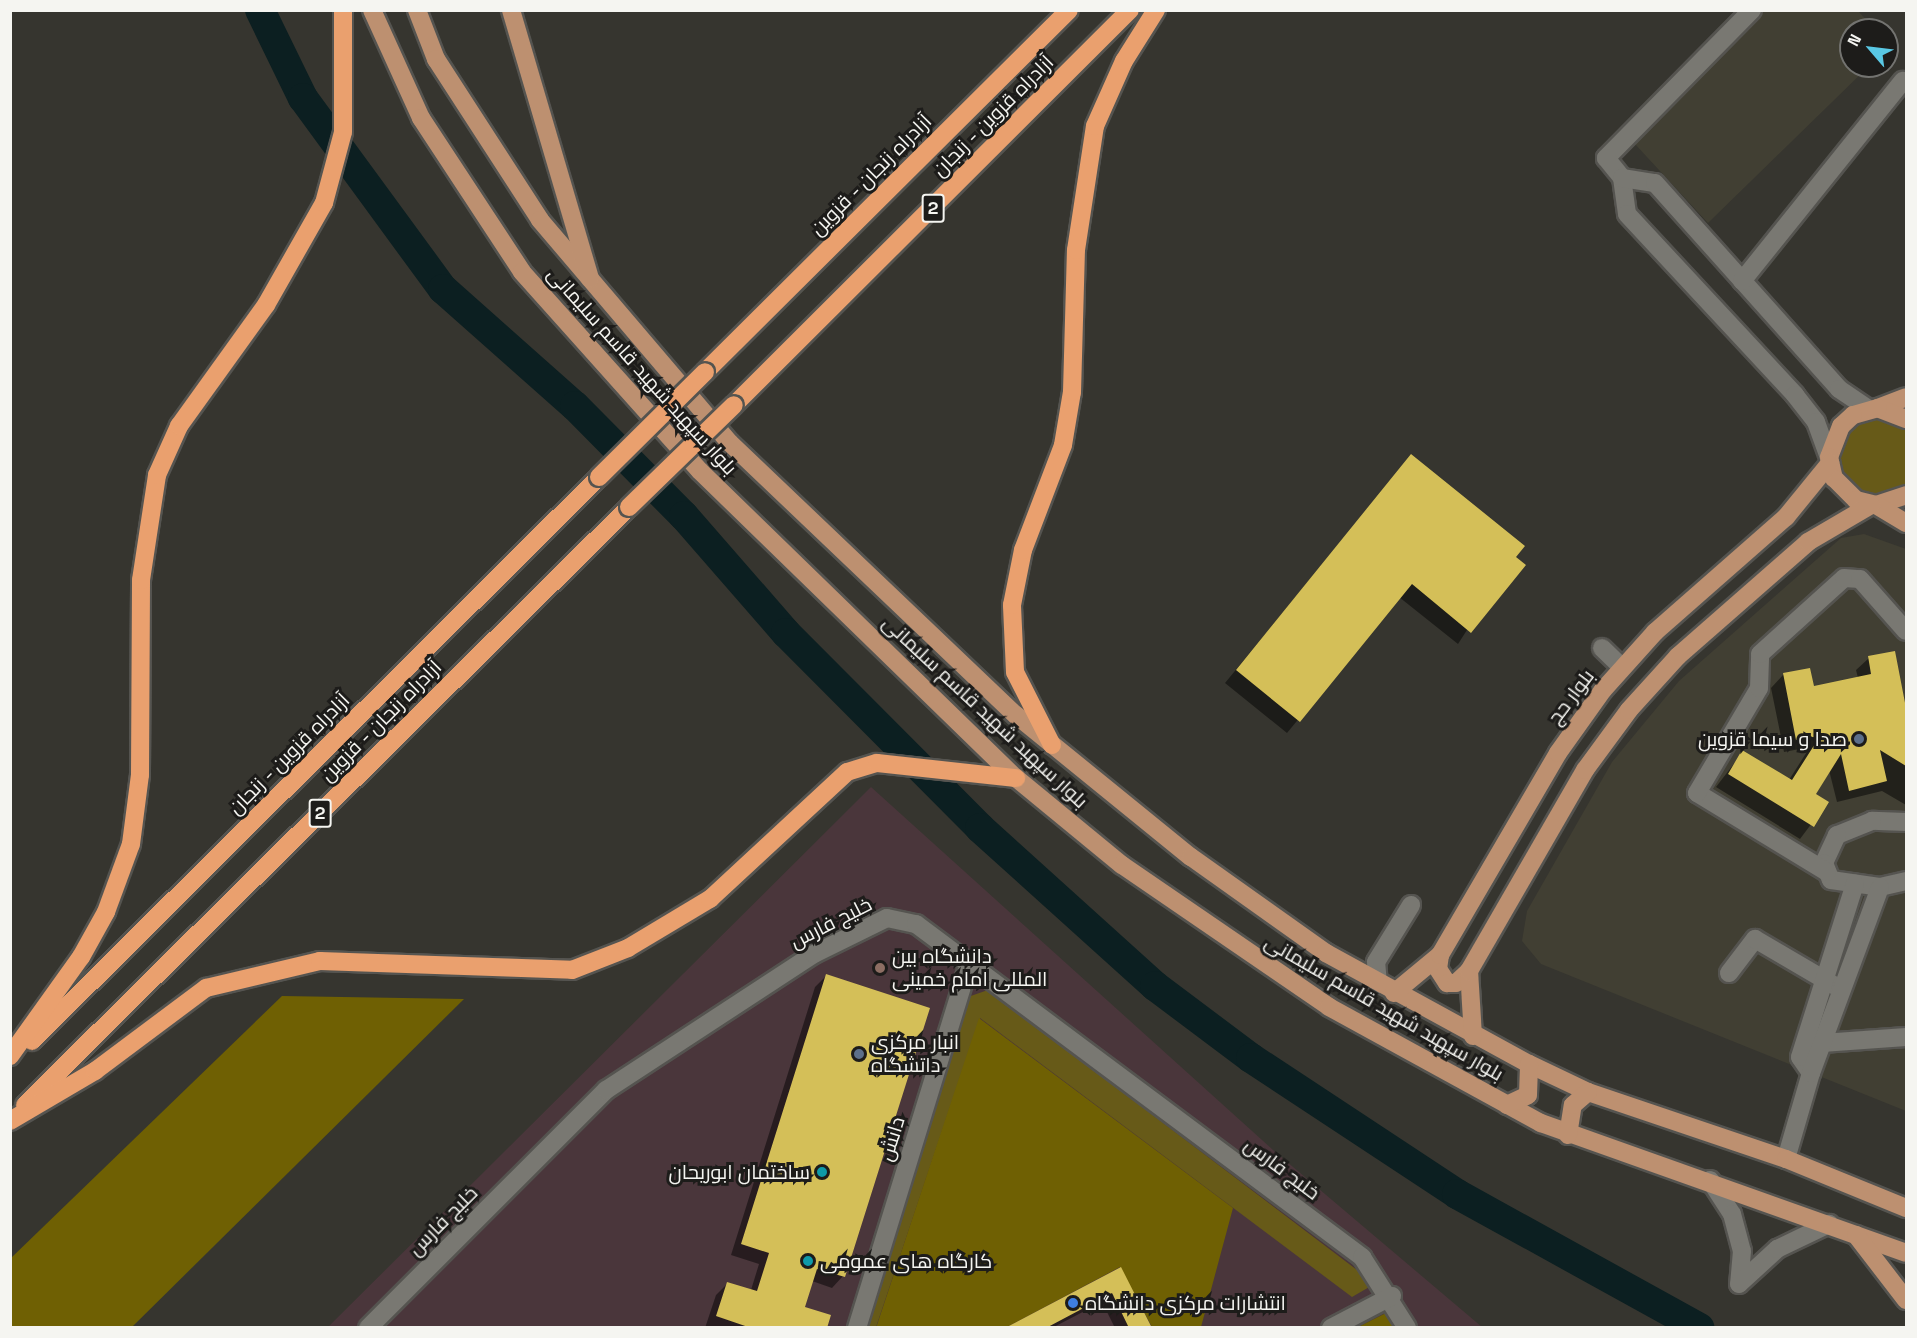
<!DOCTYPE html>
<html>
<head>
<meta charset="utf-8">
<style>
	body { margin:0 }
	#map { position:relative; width:1917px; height:1338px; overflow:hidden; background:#36352f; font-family:"Space Grotesk",Cairo,sans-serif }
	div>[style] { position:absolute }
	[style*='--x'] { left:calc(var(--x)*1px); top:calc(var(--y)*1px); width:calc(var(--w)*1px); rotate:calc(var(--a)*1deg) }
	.built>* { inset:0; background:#413f33 }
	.education>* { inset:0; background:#4a363b }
	.green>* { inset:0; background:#675a18 }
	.forest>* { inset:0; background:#6f6003 }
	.shadow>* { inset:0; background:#0007 }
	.river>* { height:30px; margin:-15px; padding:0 15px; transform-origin:15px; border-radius:15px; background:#0c1f21 }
	.building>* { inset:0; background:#d4bf58 }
	.roads { filter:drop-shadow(2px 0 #555450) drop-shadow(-2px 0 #555450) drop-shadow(0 2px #555450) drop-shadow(0 -2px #555450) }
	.minor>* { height:18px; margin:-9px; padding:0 9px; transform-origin:9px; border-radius:9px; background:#797872 }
	.major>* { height:18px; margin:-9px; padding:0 9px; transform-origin:9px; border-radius:9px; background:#bd9070 }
	.highway>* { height:18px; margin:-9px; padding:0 9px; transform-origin:9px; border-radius:9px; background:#eaa06e }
	.bridges { filter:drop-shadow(2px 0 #555450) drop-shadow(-2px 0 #555450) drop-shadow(0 2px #555450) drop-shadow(0 -2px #555450) }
	.highway-bridge>* { height:18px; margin:-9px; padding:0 9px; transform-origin:9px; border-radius:9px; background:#eaa06e }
	.dots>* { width:16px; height:16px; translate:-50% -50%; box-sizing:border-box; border:3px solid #1d1c1a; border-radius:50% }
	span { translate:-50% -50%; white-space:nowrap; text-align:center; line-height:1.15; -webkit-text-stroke:6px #1d1c1a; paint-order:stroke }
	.shield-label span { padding:2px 4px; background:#1d1c1a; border:2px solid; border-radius:4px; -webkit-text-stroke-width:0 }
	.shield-label { font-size:18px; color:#f5f5f1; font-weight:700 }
	.street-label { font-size:20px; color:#f5f5f1 }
	.poi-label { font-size:20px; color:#f5f5f1 }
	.right { translate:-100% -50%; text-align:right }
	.left { translate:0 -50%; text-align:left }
	.frame { position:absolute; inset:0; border:12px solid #f5f5f1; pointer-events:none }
	.north { position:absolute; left:1839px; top:18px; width:60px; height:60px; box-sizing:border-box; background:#1d1c1a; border:2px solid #737370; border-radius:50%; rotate:298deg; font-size:16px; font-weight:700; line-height:24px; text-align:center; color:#f5f5f1 }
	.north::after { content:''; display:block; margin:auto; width:21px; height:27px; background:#59c8e4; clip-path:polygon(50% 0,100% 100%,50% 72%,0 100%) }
</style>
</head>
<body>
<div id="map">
	<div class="built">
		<div style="clip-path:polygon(1745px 11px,1858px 11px,1876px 30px,1851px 30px,1851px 66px,1869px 66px,1708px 223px,1622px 130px)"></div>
		<div style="clip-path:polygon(1864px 534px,1906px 549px,1906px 1111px,1541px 964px,1522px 941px,1527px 911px,1612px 762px,1679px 681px,1841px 538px)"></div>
	</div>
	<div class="education">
		<div style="clip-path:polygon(871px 787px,1273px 1150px,1482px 1327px,327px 1328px)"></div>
	</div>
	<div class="green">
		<div style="clip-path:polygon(1879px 415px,1906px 428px,1906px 485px,1881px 498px,1854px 492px,1837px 471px,1837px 444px,1853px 422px)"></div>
		<div style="clip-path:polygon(988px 990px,1357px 1270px,1371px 1286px,1352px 1297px,980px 1018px,876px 1327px,862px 1328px,962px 999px)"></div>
	</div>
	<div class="forest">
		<div style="clip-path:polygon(282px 996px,464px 999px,132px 1327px,11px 1327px,11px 1258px)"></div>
		<div style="clip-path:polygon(979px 1018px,1233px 1208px,1201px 1327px,1152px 1327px,1120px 1267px,1007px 1327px,876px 1328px)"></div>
		<div style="clip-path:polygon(1386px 1313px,1393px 1327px,1358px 1327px)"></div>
	</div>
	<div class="shadow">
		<div style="clip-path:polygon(1411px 456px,1514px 557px,1458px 644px,1399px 597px,1287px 733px,1225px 683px)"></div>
		<div style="clip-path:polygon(1869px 658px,1906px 723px,1906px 805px,1882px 791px,1837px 802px,1829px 770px,1814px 795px,1827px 803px,1800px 839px,1716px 787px,1743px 752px,1789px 780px,1810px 747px,1784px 752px,1771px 688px,1783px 675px,1813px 688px,1858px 678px,1856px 670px)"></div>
		<div style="clip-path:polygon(826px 976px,843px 1276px,832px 1288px,812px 1281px,803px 1308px,825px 1328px,705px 1328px,716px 1295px,727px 1284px,751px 1290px,759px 1264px,731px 1255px,815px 987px)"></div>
		<div style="clip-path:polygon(1120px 1269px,1151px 1328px,1115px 1328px,1102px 1302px,1052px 1328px,1009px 1328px)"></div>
	</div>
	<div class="river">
		<div style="--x:260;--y:10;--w:98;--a:64"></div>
		<div style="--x:303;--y:98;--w:237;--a:53.8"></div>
		<div style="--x:443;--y:289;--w:176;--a:41.6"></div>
		<div style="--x:575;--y:406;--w:155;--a:45.3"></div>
		<div style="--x:684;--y:516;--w:155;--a:48.9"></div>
		<div style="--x:786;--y:633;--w:275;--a:45.1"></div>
		<div style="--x:980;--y:828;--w:236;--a:42.1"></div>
		<div style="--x:1155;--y:986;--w:120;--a:36.9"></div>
		<div style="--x:1251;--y:1058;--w:247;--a:33.4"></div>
		<div style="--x:1457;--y:1194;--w:277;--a:28.9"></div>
	</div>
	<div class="building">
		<div style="clip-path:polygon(1411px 454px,1525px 546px,1516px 557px,1526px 565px,1471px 633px,1412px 584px,1300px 722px,1236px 670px)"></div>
		<div style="clip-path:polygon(1895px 651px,1906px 708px,1906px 766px,1880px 750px,1887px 781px,1849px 791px,1841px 754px,1816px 794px,1829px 802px,1814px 827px,1728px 774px,1742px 750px,1792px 780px,1820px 736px,1796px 740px,1783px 673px,1810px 668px,1814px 686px,1871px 674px,1868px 656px)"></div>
		<div style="clip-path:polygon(826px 974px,930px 1008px,845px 1277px,817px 1269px,805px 1307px,831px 1315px,827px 1328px,751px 1328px,716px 1316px,727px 1282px,757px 1291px,769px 1253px,741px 1244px)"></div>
		<div style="clip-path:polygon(1121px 1267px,1152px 1328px,1129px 1328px,1112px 1293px,1046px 1328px,1005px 1328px)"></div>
	</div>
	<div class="roads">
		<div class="minor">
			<div style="--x:1752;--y:10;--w:208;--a:134.6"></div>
			<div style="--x:1606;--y:158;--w:26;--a:51"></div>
			<div style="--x:1622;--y:178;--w:36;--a:82"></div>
			<div style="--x:1627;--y:214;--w:247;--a:47.1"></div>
			<div style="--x:1795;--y:395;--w:34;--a:52"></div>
			<div style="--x:1816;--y:422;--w:37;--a:70"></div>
			<div style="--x:1622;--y:178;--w:33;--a:9"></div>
			<div style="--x:1655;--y:183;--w:276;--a:48.2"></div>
			<div style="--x:1839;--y:389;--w:36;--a:34"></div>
			<div style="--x:1742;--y:281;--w:257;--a:-51.2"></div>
			<div style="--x:1602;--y:648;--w:28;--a:44"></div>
			<div style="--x:1906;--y:822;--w:34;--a:-178"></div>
			<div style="--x:1872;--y:821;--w:38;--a:158"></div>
			<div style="--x:1837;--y:835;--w:31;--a:115"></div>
			<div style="--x:1824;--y:863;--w:18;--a:68"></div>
			<div style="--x:1831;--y:880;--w:49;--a:8.1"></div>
			<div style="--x:1880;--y:887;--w:27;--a:-13"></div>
			<div style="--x:1827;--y:872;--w:152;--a:-148.7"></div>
			<div style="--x:1697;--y:793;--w:122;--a:-59.4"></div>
			<div style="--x:1759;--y:688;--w:34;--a:-88"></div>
			<div style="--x:1760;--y:654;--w:113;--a:-42.1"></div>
			<div style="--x:1844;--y:578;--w:16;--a:4"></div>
			<div style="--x:1860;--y:579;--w:69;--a:48.5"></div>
			<div style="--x:1729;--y:973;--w:43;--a:-52.6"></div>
			<div style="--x:1755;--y:939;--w:93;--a:30.4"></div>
			<div style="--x:1378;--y:984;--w:22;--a:-95"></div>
			<div style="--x:1376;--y:962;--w:67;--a:-58.4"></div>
			<div style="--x:1822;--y:1043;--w:84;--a:-4.1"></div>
			<div style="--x:1811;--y:1073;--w:19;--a:-125"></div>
			<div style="--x:1800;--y:1057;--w:182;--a:-72.4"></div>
			<div style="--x:1786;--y:1159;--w:90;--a:-73.8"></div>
			<div style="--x:1811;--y:1073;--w:198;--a:-69.6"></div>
			<div style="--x:1710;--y:1180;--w:40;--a:57.1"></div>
			<div style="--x:1732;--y:1214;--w:38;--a:75"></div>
			<div style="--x:1742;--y:1251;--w:33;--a:95"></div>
			<div style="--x:1739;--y:1284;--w:52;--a:-42.6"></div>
			<div style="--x:1777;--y:1249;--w:58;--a:-25.7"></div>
			<div style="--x:368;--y:1328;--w:337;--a:-45"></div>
			<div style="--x:606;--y:1090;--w:249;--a:-33.2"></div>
			<div style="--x:814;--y:954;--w:81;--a:-26.3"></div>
			<div style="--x:887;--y:918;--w:30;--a:12"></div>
			<div style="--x:916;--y:924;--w:557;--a:36.75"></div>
			<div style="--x:1362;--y:1257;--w:84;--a:57.6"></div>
			<div style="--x:857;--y:1328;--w:382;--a:-72.9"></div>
			<div style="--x:1331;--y:1328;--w:69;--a:-27.7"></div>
		</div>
		<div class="major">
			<div style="--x:372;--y:10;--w:119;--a:65.6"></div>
			<div style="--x:421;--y:118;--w:184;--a:56.7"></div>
			<div style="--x:522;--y:272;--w:267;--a:48.2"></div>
			<div style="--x:700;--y:471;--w:441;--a:44.2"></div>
			<div style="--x:1016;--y:778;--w:137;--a:39.4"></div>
			<div style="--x:1122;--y:865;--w:251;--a:34.4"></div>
			<div style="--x:1329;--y:1007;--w:242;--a:28.7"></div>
			<div style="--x:1541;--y:1123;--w:387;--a:19.6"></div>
			<div style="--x:417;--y:10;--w:53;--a:68.8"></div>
			<div style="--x:436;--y:59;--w:192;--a:57.1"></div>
			<div style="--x:540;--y:220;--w:293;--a:49.6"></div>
			<div style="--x:730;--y:443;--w:395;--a:43.6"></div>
			<div style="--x:1016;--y:715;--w:225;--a:39.1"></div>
			<div style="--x:1191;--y:857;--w:166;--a:35.4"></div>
			<div style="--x:1326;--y:953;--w:231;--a:28.7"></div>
			<div style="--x:1529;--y:1064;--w:65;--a:25.4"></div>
			<div style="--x:1588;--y:1092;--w:209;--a:18.7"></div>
			<div style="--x:1786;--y:1159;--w:130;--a:22.2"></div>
			<div style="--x:511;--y:10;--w:280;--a:73.6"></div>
			<div style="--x:1878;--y:408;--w:30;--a:-21"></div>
			<div style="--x:1906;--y:419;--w:30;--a:-159"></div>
			<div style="--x:1878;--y:408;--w:26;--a:164"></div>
			<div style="--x:1853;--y:415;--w:16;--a:137"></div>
			<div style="--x:1841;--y:426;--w:33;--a:111"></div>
			<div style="--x:1829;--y:457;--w:22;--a:77"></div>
			<div style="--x:1834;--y:478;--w:31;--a:45"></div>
			<div style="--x:1856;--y:500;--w:21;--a:14"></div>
			<div style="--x:1876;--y:505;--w:32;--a:-18"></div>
			<div style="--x:1876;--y:505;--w:35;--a:31"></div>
			<div style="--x:1440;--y:955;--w:14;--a:98"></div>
			<div style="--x:1438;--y:969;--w:17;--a:57"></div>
			<div style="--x:1447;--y:983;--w:9;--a:0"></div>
			<div style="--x:1456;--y:983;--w:18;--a:-43"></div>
			<div style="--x:1394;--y:993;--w:60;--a:-39.6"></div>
			<div style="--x:1440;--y:955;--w:234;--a:-59.7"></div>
			<div style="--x:1558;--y:753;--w:77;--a:-54.5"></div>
			<div style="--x:1603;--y:690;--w:78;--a:-48.1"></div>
			<div style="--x:1655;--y:632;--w:174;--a:-41.3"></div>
			<div style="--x:1786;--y:517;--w:70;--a:-50.8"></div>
			<div style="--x:1473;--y:1036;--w:65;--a:-93.5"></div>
			<div style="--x:1469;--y:971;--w:232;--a:-60"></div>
			<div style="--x:1585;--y:770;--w:74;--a:-53.7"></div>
			<div style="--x:1629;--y:710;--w:73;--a:-47.8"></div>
			<div style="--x:1678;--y:656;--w:173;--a:-41.2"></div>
			<div style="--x:1808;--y:542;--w:73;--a:-30.4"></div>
			<div style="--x:1507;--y:1105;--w:23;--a:-25"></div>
			<div style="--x:1528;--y:1095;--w:31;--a:-88"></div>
			<div style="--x:1568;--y:1135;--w:30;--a:-81"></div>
			<div style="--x:1573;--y:1105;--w:20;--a:-41"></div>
			<div style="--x:1856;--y:1235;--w:82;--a:52.4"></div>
		</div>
		<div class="highway">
			<div style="--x:705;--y:372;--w:513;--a:-44.84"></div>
			<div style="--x:734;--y:405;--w:559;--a:-44.93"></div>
			<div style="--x:1052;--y:745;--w:82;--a:-116.9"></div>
			<div style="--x:1015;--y:672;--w:67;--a:-92.6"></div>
			<div style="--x:1012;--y:605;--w:56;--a:-78.7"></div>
			<div style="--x:1023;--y:550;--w:112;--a:-69.1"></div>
			<div style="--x:1063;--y:445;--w:54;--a:-80.4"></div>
			<div style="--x:1072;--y:392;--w:142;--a:-88.4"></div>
			<div style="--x:1076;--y:250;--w:125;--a:-81.3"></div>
			<div style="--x:1095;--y:126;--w:71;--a:-66"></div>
			<div style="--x:1124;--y:61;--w:60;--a:-57.9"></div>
			<div style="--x:32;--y:1041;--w:800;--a:-44.85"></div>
			<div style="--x:10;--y:1056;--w:122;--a:-54.4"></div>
			<div style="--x:81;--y:957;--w:51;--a:-60.9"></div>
			<div style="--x:106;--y:912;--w:72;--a:-69.8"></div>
			<div style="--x:131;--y:844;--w:70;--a:-82.6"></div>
			<div style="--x:140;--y:775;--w:195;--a:-89.7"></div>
			<div style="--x:141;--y:580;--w:106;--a:-81.3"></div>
			<div style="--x:157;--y:475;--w:54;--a:-65.8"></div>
			<div style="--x:179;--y:426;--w:149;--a:-54.3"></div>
			<div style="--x:266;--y:305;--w:117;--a:-60.4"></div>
			<div style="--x:324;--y:203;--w:73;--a:-75"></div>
			<div style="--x:343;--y:132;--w:122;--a:-90"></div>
			<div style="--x:25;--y:1105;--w:850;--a:-44.71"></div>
			<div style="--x:10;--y:1121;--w:99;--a:-30.5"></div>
			<div style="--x:95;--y:1071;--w:139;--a:-36.8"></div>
			<div style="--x:206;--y:988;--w:117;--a:-13.3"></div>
			<div style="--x:320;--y:961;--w:252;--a:2"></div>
			<div style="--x:572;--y:970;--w:60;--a:-21.4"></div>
			<div style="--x:628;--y:948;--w:96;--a:-30.9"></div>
			<div style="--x:710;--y:899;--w:187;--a:-42.8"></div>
			<div style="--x:847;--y:772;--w:31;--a:-17"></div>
			<div style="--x:877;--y:763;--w:140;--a:6.2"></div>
		</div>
	</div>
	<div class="bridges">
		<div class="highway-bridge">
			<div style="--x:599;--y:477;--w:149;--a:-44.7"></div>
			<div style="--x:629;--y:507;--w:146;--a:-44.2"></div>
		</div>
	</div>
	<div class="dots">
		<div style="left:1859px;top:739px;background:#5c6f8a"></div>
		<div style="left:880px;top:968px;background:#8d6e63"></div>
		<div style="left:859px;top:1054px;background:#5c6f8a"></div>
		<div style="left:822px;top:1172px;background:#0f9aa8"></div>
		<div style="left:808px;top:1261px;background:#0f9aa8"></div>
		<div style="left:1073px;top:1303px;background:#3f7fe0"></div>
	</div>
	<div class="shield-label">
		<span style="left:933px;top:208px">2</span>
		<span style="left:320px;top:813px">2</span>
	</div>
	<div class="street-label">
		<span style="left:993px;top:116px;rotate:-45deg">آزادراه قزوین - زنجان</span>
		<span style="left:871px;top:175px;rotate:-45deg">آزادراه زنجان - قزوین</span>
		<span style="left:642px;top:371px;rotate:48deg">بلوار سپهبد شهید قاسم سلیمانی</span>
		<span style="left:1571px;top:697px;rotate:-53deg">بلوار حج</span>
		<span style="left:985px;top:712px;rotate:43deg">بلوار سپهبد شهید قاسم سلیمانی</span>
		<span style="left:381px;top:721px;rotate:-45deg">آزادراه زنجان - قزوین</span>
		<span style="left:289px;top:754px;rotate:-45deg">آزادراه قزوین - زنجان</span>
		<span style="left:831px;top:923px;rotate:-27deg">خلیج فارس</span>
		<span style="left:1384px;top:1008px;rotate:30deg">بلوار سپهبد شهید قاسم سلیمانی</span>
		<span style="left:892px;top:1139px;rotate:-73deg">دانش</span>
		<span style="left:1282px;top:1169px;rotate:37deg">خلیج فارس</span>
		<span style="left:443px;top:1221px;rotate:-45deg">خلیج فارس</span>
	</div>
	<div class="poi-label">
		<span class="right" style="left:1847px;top:739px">صدا و سیما قزوین</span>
		<span class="left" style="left:892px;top:968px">دانشگاه بین<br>المللی امام خمینی</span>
		<span class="left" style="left:871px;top:1054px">انبار مرکزی<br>داتشگاه</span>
		<span class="right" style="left:810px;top:1172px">ساختمان ابوریحان</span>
		<span class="left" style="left:820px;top:1261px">کارگاه های عمومی</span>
		<span class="left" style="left:1085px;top:1303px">انتشارات مرکزی دانشگاه</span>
	</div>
	<div class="frame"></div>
	<div class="north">N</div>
</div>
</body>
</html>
